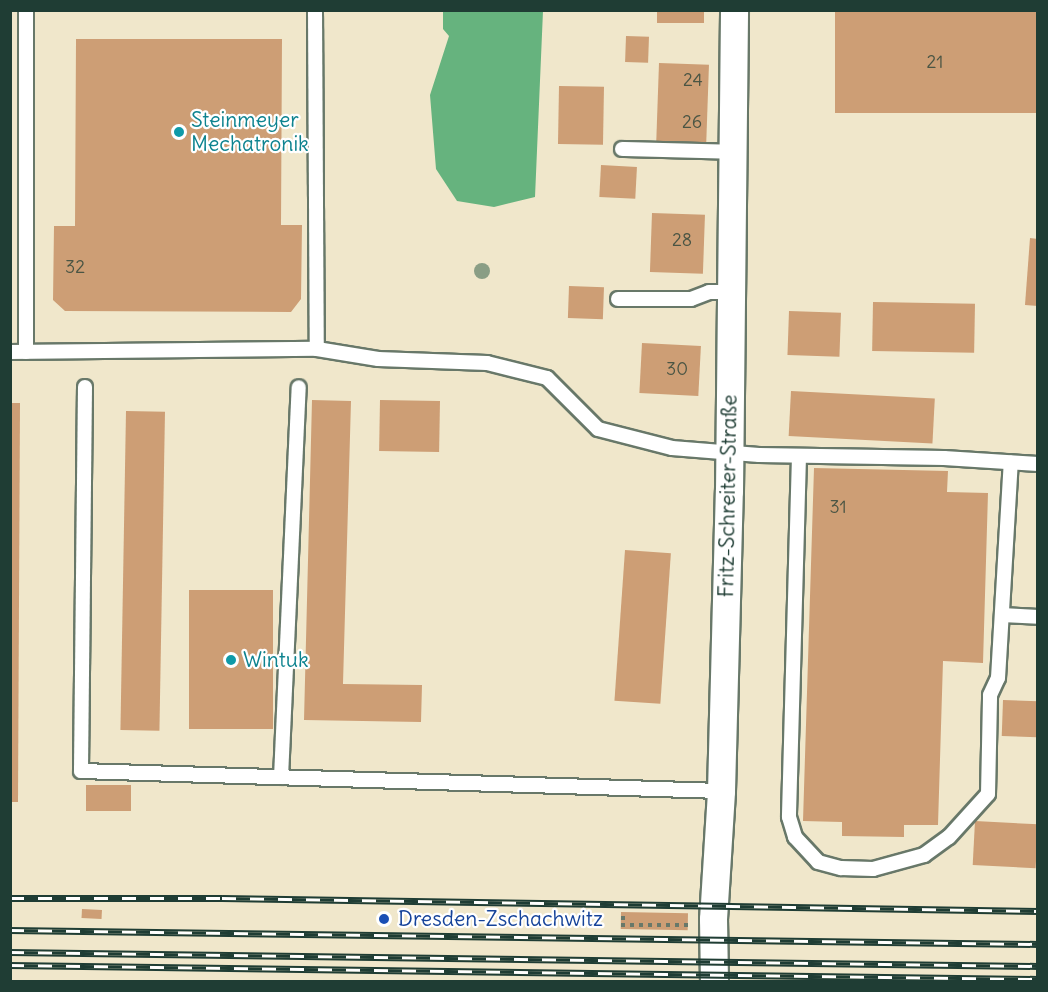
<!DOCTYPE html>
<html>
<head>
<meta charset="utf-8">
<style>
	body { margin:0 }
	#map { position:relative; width:1048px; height:992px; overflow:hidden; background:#f0e7cb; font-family:Delius,sans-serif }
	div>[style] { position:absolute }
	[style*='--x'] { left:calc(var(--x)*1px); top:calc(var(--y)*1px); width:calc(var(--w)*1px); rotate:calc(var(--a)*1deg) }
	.forest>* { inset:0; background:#66b37e }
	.building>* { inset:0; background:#cd9e75; transform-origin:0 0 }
	.path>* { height:4px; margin-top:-2px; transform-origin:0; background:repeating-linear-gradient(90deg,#687869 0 4.5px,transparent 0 9px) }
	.roads { filter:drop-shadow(2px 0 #687869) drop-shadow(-2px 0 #687869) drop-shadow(0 2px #687869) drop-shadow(0 -2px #687869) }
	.lane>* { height:14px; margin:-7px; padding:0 7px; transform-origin:7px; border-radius:7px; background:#fff }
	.street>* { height:27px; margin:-13.5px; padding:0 13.5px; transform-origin:13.5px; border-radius:13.5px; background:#fff }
	.rail>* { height:7px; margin-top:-3.5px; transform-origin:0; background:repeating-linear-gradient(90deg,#fff 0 14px,#1f3d34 0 28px); box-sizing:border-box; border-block:2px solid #1f3d34 }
	.trees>* { width:16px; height:16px; margin:-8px; border-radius:50%; background:#8a9e85 }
	.dots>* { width:16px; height:16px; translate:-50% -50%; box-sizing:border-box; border:3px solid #fff; border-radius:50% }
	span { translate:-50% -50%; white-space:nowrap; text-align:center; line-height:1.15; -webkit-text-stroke:4.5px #fff; paint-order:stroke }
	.number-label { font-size:18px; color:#4a5544 }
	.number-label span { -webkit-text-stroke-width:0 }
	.culture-label { font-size:21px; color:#0d838f }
	.left { translate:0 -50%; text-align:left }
	.street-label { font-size:21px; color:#1f3d34 }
	.transit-label { font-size:21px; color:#164399 }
	.frame { position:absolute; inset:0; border:12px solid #1f3d34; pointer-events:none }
</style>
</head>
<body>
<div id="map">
	<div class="forest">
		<div style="clip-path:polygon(443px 11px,543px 11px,535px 197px,494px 207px,457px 201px,436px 169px,430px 95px,449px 36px,443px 29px)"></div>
	</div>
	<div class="building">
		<div style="left:657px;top:10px;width:47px;height:13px"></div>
		<div style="left:835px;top:10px;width:203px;height:103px"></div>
		<div style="left:626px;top:36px;width:23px;height:26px;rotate:2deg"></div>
		<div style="clip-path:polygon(76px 39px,282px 39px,281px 225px,302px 225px,301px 299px,291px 312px,65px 311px,53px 300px,54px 226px,75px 226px)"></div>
		<div style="left:659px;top:63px;width:50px;height:78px;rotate:2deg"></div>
		<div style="left:559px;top:86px;width:45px;height:58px;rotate:1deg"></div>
		<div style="left:601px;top:165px;width:36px;height:32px;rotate:3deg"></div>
		<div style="left:652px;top:213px;width:53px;height:59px;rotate:2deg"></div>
		<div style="clip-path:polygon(1030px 238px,1038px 239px,1038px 306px,1025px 305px)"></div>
		<div style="left:569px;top:286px;width:35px;height:32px;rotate:2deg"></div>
		<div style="left:873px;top:302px;width:102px;height:49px;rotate:1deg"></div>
		<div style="left:789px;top:311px;width:52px;height:44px;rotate:2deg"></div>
		<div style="left:642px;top:343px;width:59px;height:50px;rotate:3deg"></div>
		<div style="left:791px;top:391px;width:144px;height:45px;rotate:3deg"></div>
		<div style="clip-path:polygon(312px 400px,351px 401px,343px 684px,422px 685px,421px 722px,304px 720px)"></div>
		<div style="left:380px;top:400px;width:60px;height:51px;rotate:1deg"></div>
		<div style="clip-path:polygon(10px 403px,20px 403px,18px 802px,10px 802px)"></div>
		<div style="left:126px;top:411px;width:39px;height:319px;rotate:1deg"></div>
		<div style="clip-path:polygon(814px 468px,948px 471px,947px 492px,988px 493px,983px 663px,943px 661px,938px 825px,904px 825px,904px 837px,842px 836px,842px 822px,803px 821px)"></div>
		<div style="left:625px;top:550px;width:46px;height:151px;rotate:4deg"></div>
		<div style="left:189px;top:590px;width:84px;height:139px"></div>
		<div style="left:1003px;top:700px;width:35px;height:36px;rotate:2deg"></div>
		<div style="left:86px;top:785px;width:45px;height:26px"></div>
		<div style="left:975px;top:821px;width:63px;height:44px;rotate:3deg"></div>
		<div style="left:82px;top:909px;width:20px;height:9px;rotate:3deg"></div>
		<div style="left:621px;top:912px;width:67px;height:17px;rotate:1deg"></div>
	</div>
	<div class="path">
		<div style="--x:621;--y:918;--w:8;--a:0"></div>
		<div style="--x:621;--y:925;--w:68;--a:0"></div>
	</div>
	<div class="roads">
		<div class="lane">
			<div style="--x:26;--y:10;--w:342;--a:90"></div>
			<div style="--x:315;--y:10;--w:339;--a:89.7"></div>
			<div style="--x:622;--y:149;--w:111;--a:1.5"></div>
			<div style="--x:618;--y:299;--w:73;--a:0"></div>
			<div style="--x:691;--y:299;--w:19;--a:-21"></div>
			<div style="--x:709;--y:292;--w:23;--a:0"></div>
			<div style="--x:10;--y:352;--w:307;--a:-0.6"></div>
			<div style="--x:317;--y:349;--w:62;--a:9.3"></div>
			<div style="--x:378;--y:359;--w:109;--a:2.1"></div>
			<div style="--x:487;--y:363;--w:62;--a:14"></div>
			<div style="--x:547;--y:378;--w:72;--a:45"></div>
			<div style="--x:598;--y:429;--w:76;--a:14.4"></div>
			<div style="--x:672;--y:448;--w:87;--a:4.6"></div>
			<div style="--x:759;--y:455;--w:185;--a:0.9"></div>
			<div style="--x:944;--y:458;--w:94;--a:3.7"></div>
			<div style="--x:85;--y:387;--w:384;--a:90.6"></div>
			<div style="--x:81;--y:771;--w:640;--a:1.79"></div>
			<div style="--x:799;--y:456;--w:361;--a:91.6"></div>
			<div style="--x:789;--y:817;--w:21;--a:73"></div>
			<div style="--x:795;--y:837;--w:34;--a:47"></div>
			<div style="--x:818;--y:862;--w:24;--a:15"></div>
			<div style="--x:841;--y:868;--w:32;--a:2"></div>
			<div style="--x:873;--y:869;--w:53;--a:-15.4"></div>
			<div style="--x:924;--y:855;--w:31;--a:-36"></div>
			<div style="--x:949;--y:837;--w:58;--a:-47.8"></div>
			<div style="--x:988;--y:794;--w:99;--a:-88.8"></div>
			<div style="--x:990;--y:695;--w:19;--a:-65"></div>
			<div style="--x:998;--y:678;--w:216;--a:-86.6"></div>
			<div style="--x:1002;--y:615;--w:36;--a:3"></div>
			<div style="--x:281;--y:777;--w:390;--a:-87.4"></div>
		</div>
		<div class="street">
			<div style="--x:714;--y:982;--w:63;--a:-90.9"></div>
			<div style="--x:713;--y:919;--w:128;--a:-86.4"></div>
			<div style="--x:721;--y:791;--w:300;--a:-88.5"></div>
			<div style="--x:729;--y:491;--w:481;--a:-89.4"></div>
		</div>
	</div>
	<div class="rail">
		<div style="--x:10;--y:898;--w:212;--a:0"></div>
		<div style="--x:222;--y:898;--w:816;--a:0.91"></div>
		<div style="--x:10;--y:930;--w:1028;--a:0.78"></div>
		<div style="--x:10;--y:952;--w:1028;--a:0.78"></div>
		<div style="--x:10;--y:965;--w:1028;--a:0.78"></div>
	</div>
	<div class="trees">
		<div style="left:482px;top:271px"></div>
	</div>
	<div class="dots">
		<div style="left:179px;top:132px;background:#0f9aa8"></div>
		<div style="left:231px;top:660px;background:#0f9aa8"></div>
		<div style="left:384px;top:919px;background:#1a4fb4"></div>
	</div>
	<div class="number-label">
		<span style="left:935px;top:62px">21</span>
		<span style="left:693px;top:80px">24</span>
		<span style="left:692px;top:122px">26</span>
		<span style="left:682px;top:240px">28</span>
		<span style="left:75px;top:267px">32</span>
		<span style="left:677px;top:369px">30</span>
		<span style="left:838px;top:507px">31</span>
	</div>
	<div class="culture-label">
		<span class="left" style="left:191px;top:132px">Steinmeyer<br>Mechatronik</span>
		<span class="left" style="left:243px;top:660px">Wintuk</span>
	</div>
	<div class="street-label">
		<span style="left:728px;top:496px;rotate:-89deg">Fritz-Schreiter-Straße</span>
	</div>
	<div class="transit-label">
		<span class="left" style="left:398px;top:919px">Dresden-Zschachwitz</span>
	</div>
	<div class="frame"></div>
</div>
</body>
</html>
